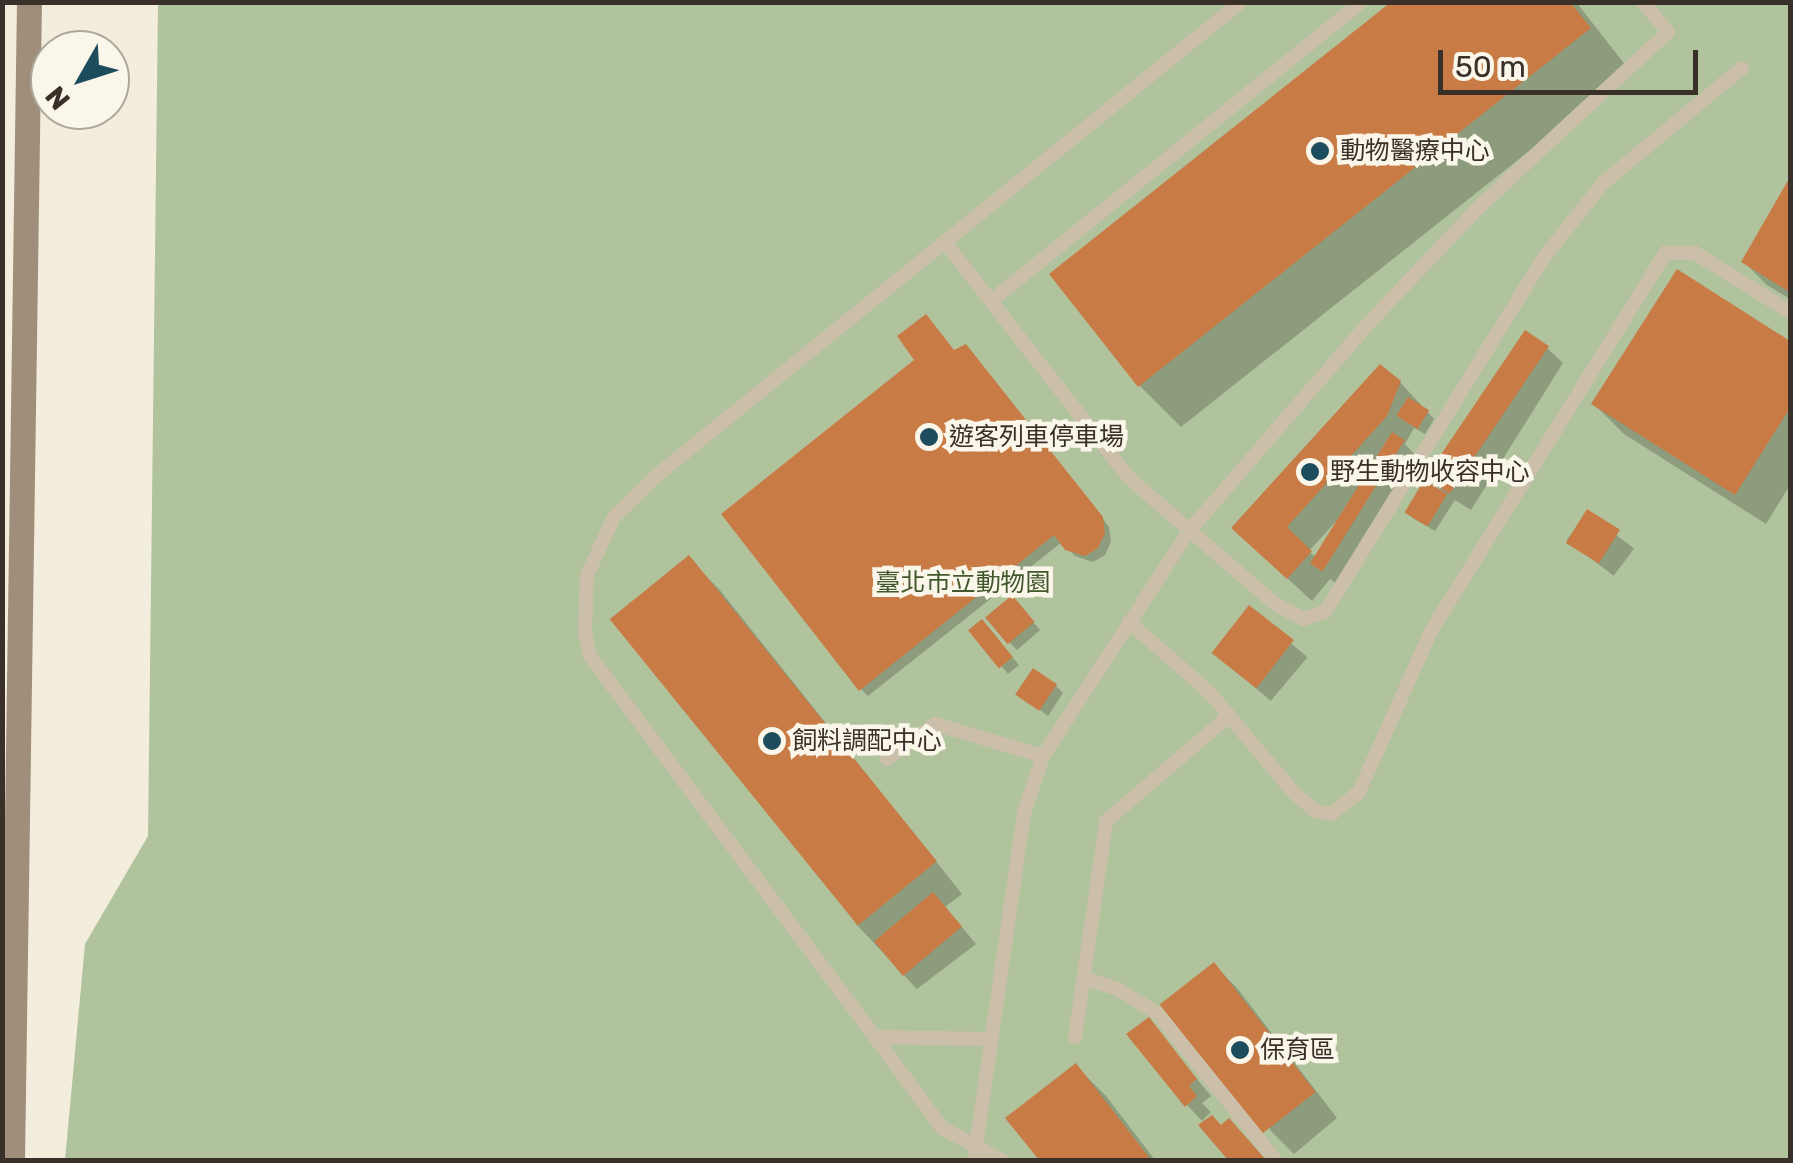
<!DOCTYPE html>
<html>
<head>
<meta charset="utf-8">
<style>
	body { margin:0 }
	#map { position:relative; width:1793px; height:1163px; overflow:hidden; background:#f3edde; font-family:Rubik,"Noto Sans TC",sans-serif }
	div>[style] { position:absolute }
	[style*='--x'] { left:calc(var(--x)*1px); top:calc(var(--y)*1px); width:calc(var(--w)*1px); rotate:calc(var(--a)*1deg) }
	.green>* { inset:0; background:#b0c39d }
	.shadow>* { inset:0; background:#0003; transform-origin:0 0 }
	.building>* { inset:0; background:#c97b46; transform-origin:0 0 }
	.lane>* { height:14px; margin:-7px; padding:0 7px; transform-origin:7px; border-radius:7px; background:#ccbfa9 }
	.secondary>* { height:25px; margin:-12.5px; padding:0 12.5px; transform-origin:12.5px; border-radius:12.5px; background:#a08e7a }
	.dots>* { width:28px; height:28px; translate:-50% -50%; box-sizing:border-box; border:5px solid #faf6ea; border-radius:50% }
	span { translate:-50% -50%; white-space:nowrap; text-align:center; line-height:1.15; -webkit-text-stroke:9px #faf6ea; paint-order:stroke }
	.poi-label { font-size:25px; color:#393129 }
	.left { translate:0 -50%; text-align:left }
	.park-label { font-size:25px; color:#41582c }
	.frame { position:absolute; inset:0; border:5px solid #393129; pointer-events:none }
	.north { position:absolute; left:30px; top:30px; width:100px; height:100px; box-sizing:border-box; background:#faf6ea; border:2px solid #ada79d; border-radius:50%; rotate:231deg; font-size:28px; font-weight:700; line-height:40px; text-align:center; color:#393129 }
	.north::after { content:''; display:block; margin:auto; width:35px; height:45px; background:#1d4d5c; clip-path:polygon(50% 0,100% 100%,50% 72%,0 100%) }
	.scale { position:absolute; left:1438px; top:50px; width:260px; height:45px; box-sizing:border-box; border:5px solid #393129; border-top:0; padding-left:12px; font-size:30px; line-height:35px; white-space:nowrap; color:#393129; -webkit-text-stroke:8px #faf6ea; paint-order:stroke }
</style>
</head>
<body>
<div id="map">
	<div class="green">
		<div style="clip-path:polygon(158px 3px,1790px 3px,1790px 1160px,65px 1160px,85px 944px,148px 836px)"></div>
	</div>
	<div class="shadow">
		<div style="clip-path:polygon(1395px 2px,1576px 2px,1630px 71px,1181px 427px,1140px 386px,1052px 275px)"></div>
		<div style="clip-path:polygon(1790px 182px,1790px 299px,1767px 285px,1744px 262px)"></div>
		<div style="clip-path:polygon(1678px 272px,1790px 344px,1790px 485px,1766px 524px,1624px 434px,1594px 404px)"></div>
		<div style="clip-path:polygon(1547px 348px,1563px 363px,1471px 510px,1455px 500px,1435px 531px,1414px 519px,1407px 512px,1444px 493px,1430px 479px)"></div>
		<div style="clip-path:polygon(955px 352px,973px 354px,1109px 527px,1111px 542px,1105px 555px,1093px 562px,1075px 556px,1062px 542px,868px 696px,861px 689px)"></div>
		<div style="clip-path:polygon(evenodd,1400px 382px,1434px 419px,1425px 434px,1414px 428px,1405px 444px,1418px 458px,1340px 586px,1330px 579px,1312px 601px,1258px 551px,1400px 382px,1339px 518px,1341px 520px,1317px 559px,1309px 551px,1339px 518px)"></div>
		<div style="left:1587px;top:513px;width:59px;height:34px;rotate:37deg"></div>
		<div style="clip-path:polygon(689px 559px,719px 589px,962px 894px,945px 907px,976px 944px,917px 989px,856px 924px)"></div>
		<div style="clip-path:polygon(1019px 606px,1040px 630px,1017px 650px,1010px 643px)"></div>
		<div style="left:1250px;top:609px;width:75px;height:57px;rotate:40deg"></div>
		<div style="clip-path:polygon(989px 629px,1019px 665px,1008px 674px,971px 630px)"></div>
		<div style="clip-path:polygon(1056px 686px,1063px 693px,1048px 716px,1019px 694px)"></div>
		<div style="clip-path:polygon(1214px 965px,1237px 988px,1337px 1118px,1294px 1154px,1271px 1131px)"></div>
		<div style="clip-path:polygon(1149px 1021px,1211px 1096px,1202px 1103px,1211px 1112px,1202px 1121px,1187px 1105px)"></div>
		<div style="clip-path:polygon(1076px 1066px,1106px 1096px,1155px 1160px,1042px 1160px,1009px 1119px)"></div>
	</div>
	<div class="building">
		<div style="clip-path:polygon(1391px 2px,1570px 2px,1591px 28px,1138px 387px,1049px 274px)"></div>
		<div style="clip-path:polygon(1790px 177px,1790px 292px,1741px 262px)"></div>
		<div style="clip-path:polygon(1677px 269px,1790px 341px,1790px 408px,1735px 495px,1591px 404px)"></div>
		<div style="clip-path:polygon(926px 314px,954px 350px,966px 344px,1103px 517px,1105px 533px,1098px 548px,1085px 556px,1065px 550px,1054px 535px,859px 691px,721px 514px,914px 360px,897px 336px)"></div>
		<div style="left:1525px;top:330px;width:29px;height:178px;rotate:34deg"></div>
		<div style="clip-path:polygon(1380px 364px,1401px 381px,1387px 416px,1287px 527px,1312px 551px,1287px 579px,1231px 528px)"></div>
		<div style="left:1408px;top:397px;width:25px;height:22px;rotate:32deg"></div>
		<div style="left:1392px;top:432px;width:15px;height:155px;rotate:32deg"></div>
		<div style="left:1424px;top:480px;width:27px;height:38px;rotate:31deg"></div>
		<div style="left:1587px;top:509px;width:39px;height:40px;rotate:32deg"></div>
		<div style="left:689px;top:555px;width:394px;height:102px;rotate:51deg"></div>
		<div style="left:1012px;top:595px;width:35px;height:35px;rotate:50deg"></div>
		<div style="left:1249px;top:605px;width:57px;height:61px;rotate:38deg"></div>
		<div style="left:982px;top:619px;width:49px;height:18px;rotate:51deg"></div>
		<div style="left:1033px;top:668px;width:29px;height:32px;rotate:34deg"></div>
		<div style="left:933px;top:892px;width:45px;height:77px;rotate:50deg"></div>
		<div style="left:1214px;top:962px;width:165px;height:69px;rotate:52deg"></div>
		<div style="clip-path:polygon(1149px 1017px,1197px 1079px,1189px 1086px,1197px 1096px,1185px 1107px,1126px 1034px)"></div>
		<div style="clip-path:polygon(1076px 1063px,1151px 1160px,1039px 1160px,1005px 1118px)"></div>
		<div style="clip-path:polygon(1212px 1115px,1221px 1125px,1229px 1118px,1266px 1160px,1228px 1160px,1198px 1125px)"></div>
	</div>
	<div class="lane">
		<div style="--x:947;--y:245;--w:294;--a:52"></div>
		<div style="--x:1128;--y:477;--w:194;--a:40.8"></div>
		<div style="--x:1275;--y:604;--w:32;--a:28"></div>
		<div style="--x:1303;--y:619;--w:23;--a:-18"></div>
		<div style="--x:1325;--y:612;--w:418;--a:-58.3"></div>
		<div style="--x:1545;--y:256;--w:93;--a:-51.5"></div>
		<div style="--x:1603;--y:183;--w:180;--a:-39.6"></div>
		<div style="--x:991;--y:301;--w:476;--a:-38.9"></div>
		<div style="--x:1129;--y:622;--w:106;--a:41.2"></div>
		<div style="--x:1209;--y:692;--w:133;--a:49.9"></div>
		<div style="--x:1295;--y:794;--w:26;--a:40"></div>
		<div style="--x:1315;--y:811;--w:16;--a:11"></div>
		<div style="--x:1331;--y:814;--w:36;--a:-38"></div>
		<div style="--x:1359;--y:792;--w:176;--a:-65.9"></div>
		<div style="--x:1431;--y:631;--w:445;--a:-58.2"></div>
		<div style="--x:1665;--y:253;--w:30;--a:0"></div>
		<div style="--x:1695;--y:253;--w:112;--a:31.8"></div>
		<div style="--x:887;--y:759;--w:59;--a:-36.1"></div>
		<div style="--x:935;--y:724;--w:113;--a:16.5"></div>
		<div style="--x:1084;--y:978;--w:35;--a:18"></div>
		<div style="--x:1117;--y:989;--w:47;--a:31"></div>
		<div style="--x:1157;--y:1013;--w:188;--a:51.1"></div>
		<div style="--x:875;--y:1037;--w:113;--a:53.6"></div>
		<div style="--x:942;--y:1128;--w:67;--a:28.5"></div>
		<div style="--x:1075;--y:1037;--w:218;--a:-81.8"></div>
		<div style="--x:1106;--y:821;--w:162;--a:-40.5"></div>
		<div style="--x:992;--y:1039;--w:117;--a:-179"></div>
		<div style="--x:875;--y:1037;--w:476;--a:-126.8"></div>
		<div style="--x:590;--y:656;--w:25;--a:-102"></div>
		<div style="--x:585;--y:632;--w:57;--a:-88"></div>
		<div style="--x:587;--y:575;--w:64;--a:-65"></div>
		<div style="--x:614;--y:517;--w:59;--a:-44.3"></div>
		<div style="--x:656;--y:476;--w:753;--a:-39.02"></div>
		<div style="--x:974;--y:1160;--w:351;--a:-81.8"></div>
		<div style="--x:1024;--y:813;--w:60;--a:-71.6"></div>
		<div style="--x:1043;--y:756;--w:270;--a:-57"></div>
		<div style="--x:1190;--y:530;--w:269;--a:-49.2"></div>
		<div style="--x:1366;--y:326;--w:166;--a:-46.5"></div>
		<div style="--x:1480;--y:206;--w:256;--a:-42.8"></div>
		<div style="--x:1668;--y:32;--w:39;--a:-130"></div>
	</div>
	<div class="secondary">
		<div style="--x:12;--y:1160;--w:1158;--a:-89.16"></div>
	</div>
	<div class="dots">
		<div style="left:1320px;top:151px;background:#1d4d5c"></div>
		<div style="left:929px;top:437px;background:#1d4d5c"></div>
		<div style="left:1310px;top:472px;background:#1d4d5c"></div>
		<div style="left:772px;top:741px;background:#1d4d5c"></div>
		<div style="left:1240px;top:1050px;background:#1d4d5c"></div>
	</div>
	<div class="poi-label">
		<span class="left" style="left:1340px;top:151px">動物醫療中心</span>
		<span class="left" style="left:949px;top:437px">遊客列車停車場</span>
		<span class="left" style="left:1330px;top:472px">野生動物收容中心</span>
		<span class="left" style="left:792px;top:741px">飼料調配中心</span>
		<span class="left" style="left:1260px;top:1050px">保育區</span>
	</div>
	<div class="park-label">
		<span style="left:963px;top:583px">臺北市立動物園</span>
	</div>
	<div class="frame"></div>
	<div class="north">N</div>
	<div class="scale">50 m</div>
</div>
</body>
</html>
